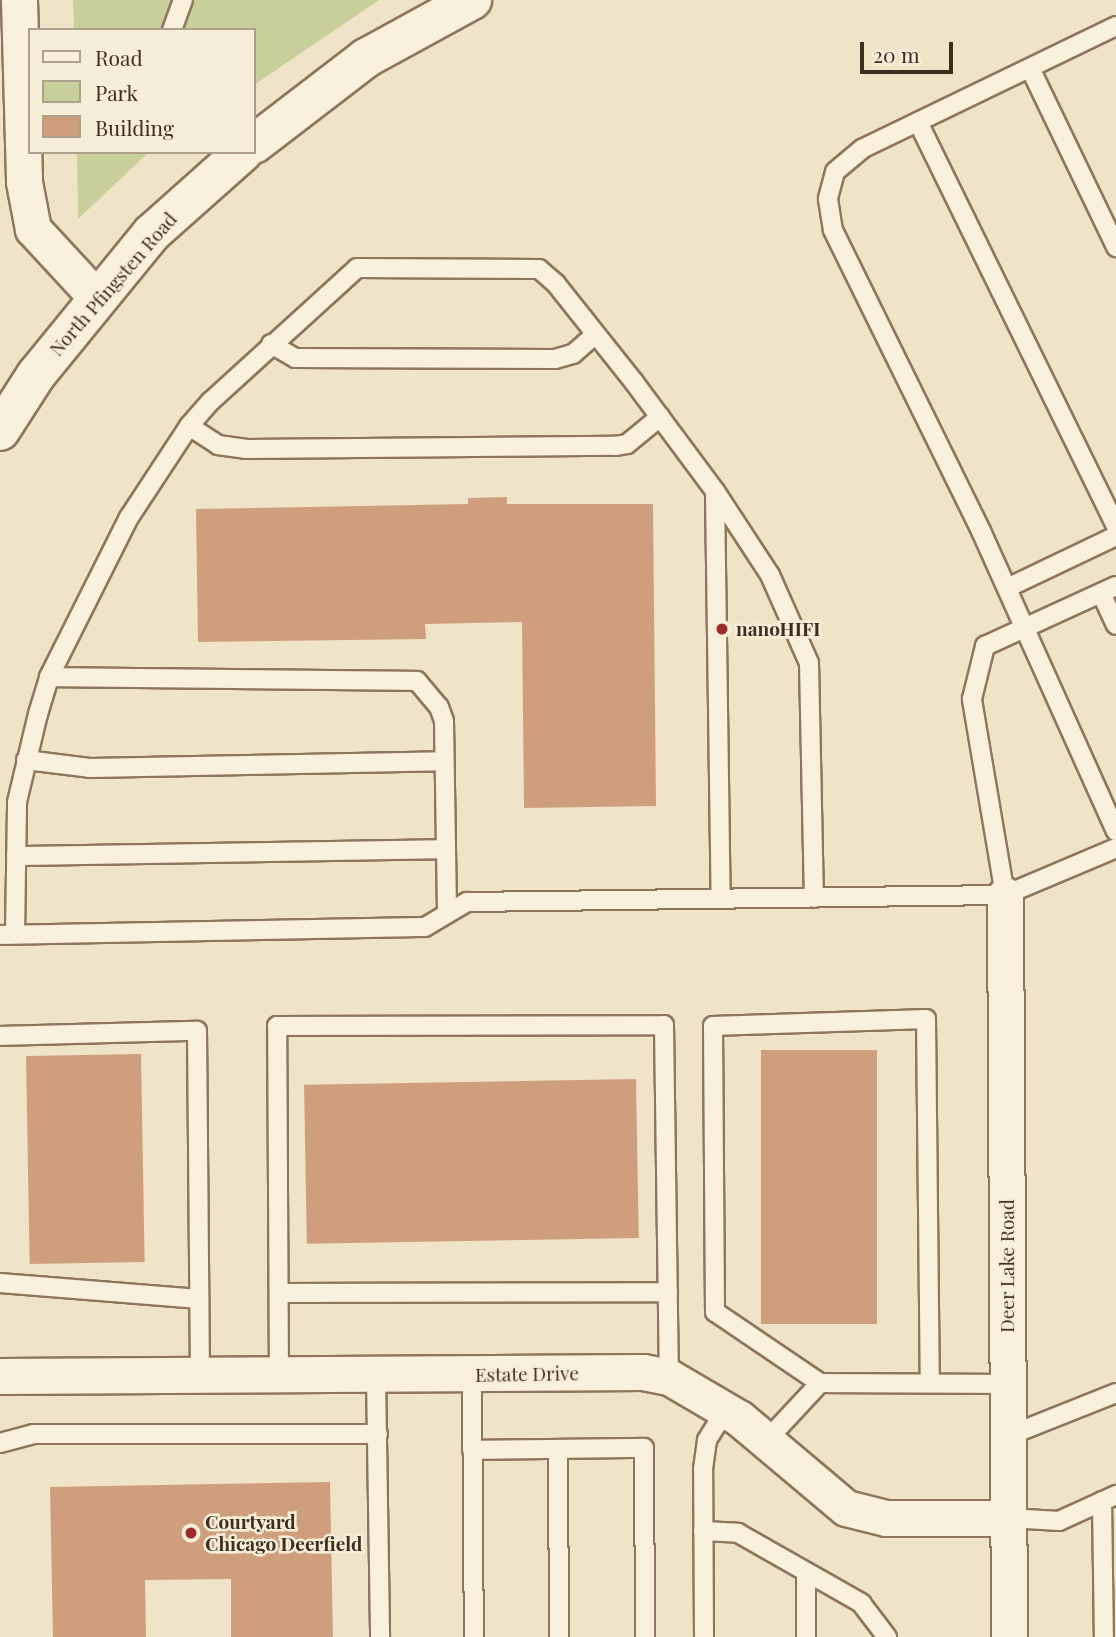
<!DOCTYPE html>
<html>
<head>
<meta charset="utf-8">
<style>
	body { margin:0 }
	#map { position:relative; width:1116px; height:1637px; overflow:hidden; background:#f0e4c8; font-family:"Playfair Display",serif }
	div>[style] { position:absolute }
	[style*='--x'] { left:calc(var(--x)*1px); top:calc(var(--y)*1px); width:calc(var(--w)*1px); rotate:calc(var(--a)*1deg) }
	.green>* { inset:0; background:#c9cf9b }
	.building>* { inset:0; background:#cf9f7d; transform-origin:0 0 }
	.roads { filter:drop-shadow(2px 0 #8d765c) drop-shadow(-2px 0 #8d765c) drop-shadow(0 2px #8d765c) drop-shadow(0 -2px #8d765c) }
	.service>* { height:18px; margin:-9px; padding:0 9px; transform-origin:9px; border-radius:9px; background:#faf1dc }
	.minor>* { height:35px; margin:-17.5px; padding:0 17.5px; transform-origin:17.5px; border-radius:17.5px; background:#faf1dc }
	.tertiary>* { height:38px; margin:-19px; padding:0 19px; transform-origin:19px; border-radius:19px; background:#faf1dc }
	.dots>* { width:19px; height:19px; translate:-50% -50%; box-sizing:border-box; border:4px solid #f7eed8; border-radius:50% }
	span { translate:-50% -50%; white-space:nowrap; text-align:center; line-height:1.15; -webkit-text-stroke:5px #f7eed8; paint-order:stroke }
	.street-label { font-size:19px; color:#3d2e20 }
	.poi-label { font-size:19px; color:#3d2e20; font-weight:700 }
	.left { translate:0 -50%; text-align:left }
	.legend { position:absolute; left:28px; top:28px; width:228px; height:126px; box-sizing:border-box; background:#f7eed8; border:2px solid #ada18e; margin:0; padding:9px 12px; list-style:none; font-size:21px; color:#3d2e20 }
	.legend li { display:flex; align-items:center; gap:14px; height:35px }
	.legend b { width:35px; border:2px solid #ada18e }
	.scale { position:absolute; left:860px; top:42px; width:93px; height:32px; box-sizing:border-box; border:4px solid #3d2e20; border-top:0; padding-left:9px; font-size:21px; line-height:24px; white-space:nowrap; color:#3d2e20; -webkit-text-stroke:5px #f7eed8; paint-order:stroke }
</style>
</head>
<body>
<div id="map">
	<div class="green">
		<div style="clip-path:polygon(73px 0,379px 0,254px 85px,254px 30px,74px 30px)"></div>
		<div style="clip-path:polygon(77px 152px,149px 152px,78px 219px)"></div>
	</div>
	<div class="building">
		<div style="clip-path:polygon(507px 497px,507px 504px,653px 504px,656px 806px,524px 808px,522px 622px,425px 624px,426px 639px,198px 642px,196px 509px,468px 504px,468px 498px)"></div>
		<div style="left:877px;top:1050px;width:274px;height:116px;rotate:90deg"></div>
		<div style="left:141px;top:1054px;width:208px;height:115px;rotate:89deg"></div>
		<div style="left:636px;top:1079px;width:159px;height:332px;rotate:89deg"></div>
		<div style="clip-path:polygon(330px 1482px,333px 1637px,231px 1637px,231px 1579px,145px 1580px,146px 1637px,53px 1637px,50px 1487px)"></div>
	</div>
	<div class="roads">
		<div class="service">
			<div style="--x:1116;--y:26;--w:282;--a:154.2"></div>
			<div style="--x:862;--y:149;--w:35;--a:140"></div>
			<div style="--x:835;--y:172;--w:28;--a:105"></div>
			<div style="--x:828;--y:199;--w:31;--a:81"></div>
			<div style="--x:833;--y:230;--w:335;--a:63.8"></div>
			<div style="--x:981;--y:531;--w:329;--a:65.8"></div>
			<div style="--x:172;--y:30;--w:32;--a:-70"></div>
			<div style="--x:1030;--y:68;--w:199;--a:64.3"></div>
			<div style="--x:918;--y:122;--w:450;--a:63.9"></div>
			<div style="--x:271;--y:344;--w:28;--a:30"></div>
			<div style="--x:295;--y:358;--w:260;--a:0.2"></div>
			<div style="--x:555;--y:359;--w:19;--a:-16"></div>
			<div style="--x:573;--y:354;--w:30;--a:-41"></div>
			<div style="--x:189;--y:426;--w:35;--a:33"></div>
			<div style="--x:218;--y:445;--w:29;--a:8"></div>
			<div style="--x:247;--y:449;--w:368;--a:-0.5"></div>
			<div style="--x:615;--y:446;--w:12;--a:-9"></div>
			<div style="--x:627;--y:444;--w:43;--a:-39.3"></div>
			<div style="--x:715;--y:493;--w:406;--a:89.2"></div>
			<div style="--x:1007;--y:588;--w:121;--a:-25.5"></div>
			<div style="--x:1101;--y:593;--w:35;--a:65"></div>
			<div style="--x:49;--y:677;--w:368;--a:0.6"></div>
			<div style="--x:417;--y:681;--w:34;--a:50"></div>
			<div style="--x:439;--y:707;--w:15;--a:70"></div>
			<div style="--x:444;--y:721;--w:192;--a:89.1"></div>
			<div style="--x:26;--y:760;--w:64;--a:7.1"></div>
			<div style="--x:90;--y:768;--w:354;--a:-1.1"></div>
			<div style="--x:16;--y:856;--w:430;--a:-0.9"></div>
			<div style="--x:1005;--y:895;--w:199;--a:-99.6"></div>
			<div style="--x:972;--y:699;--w:55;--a:-76.2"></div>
			<div style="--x:985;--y:646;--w:144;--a:-24.6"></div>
			<div style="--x:15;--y:934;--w:132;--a:-89.1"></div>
			<div style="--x:17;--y:802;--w:90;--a:-76.6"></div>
			<div style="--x:38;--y:714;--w:39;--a:-73"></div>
			<div style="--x:49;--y:677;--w:177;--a:-63.4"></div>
			<div style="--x:128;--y:519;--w:111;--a:-56.7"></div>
			<div style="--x:189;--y:426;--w:33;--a:-49"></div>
			<div style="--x:211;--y:401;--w:197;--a:-42.3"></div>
			<div style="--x:357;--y:268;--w:182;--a:0.3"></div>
			<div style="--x:539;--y:269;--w:23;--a:41"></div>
			<div style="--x:556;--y:284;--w:125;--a:51.5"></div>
			<div style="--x:634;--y:382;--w:136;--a:53.4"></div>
			<div style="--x:715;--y:491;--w:100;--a:56.8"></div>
			<div style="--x:770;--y:575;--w:96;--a:66.1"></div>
			<div style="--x:809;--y:663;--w:235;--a:88.8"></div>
			<div style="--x:0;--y:935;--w:425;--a:-1.1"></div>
			<div style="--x:425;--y:927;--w:49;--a:-30.8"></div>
			<div style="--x:467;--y:902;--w:538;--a:-0.75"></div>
			<div style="--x:1005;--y:895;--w:121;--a:-22.9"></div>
			<div style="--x:0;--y:1036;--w:197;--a:-1.5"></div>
			<div style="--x:197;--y:1031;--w:346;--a:89.5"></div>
			<div style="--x:0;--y:1283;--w:200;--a:4.6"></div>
			<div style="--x:279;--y:1293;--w:389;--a:-0.1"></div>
			<div style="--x:472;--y:1375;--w:262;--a:89.6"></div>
			<div style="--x:376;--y:1376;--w:261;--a:89.1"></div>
			<div style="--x:279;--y:1377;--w:351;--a:-90.3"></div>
			<div style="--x:277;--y:1026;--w:387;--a:-0.1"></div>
			<div style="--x:664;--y:1025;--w:352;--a:89.2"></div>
			<div style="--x:820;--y:1383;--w:127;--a:-145.9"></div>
			<div style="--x:715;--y:1312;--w:286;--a:-90.4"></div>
			<div style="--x:713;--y:1026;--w:213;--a:-1.9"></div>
			<div style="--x:926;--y:1019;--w:364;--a:89.4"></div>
			<div style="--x:1008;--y:1436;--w:116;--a:-21.7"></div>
			<div style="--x:766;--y:1441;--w:79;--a:-47"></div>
			<div style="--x:820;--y:1383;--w:188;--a:0.3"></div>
			<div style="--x:0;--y:1443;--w:34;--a:-15"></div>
			<div style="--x:33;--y:1434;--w:345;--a:0"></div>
			<div style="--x:558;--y:1449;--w:188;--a:89.7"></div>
			<div style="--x:472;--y:1450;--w:172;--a:-0.7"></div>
			<div style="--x:644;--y:1448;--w:189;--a:89.7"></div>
			<div style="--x:1102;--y:1501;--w:136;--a:89.2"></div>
			<div style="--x:1009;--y:1518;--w:50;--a:3.4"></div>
			<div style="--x:1059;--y:1521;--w:63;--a:-24.5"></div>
			<div style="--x:703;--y:1531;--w:35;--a:3"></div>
			<div style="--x:738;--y:1533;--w:142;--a:29.6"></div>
			<div style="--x:861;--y:1603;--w:43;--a:52.6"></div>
			<div style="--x:806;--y:1572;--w:65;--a:90"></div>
			<div style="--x:704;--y:1637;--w:168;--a:-90.3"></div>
			<div style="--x:703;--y:1469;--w:29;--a:-82"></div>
			<div style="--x:707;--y:1440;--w:36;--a:-58"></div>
		</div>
		<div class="minor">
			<div style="--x:19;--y:0;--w:182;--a:88.4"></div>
			<div style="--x:24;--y:182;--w:48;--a:79.2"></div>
			<div style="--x:33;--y:229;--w:94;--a:47.2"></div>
			<div style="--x:1005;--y:895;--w:742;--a:89.69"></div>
			<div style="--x:0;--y:1376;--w:643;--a:-0.36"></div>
			<div style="--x:643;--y:1372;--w:26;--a:11"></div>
			<div style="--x:669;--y:1377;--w:81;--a:30.4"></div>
			<div style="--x:739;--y:1418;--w:140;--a:40.1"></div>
			<div style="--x:846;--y:1508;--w:41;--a:14"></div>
			<div style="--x:886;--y:1518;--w:123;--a:0"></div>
		</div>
		<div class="tertiary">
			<div style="--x:254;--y:144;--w:141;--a:-37.5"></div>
			<div style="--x:366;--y:58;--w:121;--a:-28.7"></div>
			<div style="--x:0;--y:431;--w:67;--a:-57.3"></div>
			<div style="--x:36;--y:375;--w:183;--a:-50.8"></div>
			<div style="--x:152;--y:233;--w:122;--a:-41.7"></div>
		</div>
	</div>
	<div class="dots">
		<div style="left:722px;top:629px;background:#9e2a2b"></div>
		<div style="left:191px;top:1533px;background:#9e2a2b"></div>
	</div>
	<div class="street-label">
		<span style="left:113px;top:284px;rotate:-49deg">North Pfingsten Road</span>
		<span style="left:1007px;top:1266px;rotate:-90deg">Deer Lake Road</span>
		<span style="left:527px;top:1374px;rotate:-1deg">Estate Drive</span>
	</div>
	<div class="poi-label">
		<span class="left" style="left:736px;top:629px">nanoHIFI</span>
		<span class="left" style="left:205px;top:1533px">Courtyard<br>Chicago Deerfield</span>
	</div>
	<ul class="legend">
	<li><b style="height:9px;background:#faf1dc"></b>Road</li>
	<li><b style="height:19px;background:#c9cf9b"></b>Park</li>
	<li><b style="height:19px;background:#cf9f7d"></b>Building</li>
	</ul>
	<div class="scale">20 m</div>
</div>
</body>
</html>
